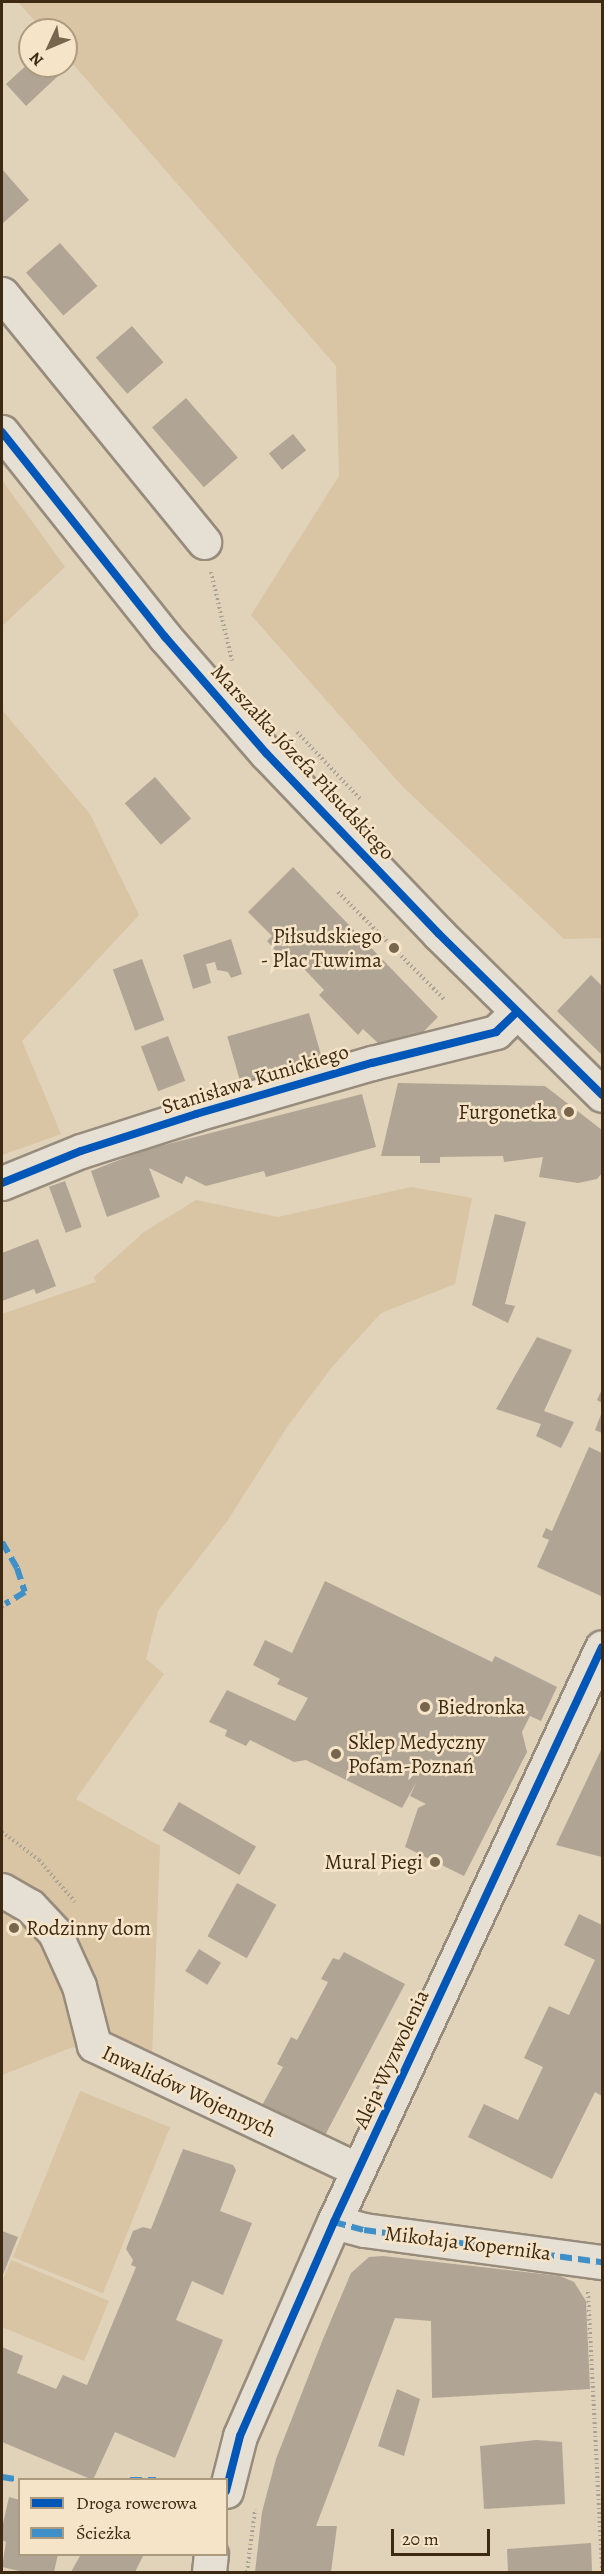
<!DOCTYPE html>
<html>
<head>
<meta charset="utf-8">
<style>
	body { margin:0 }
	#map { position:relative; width:604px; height:2574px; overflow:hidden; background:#e1d2ba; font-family:Alegreya,serif }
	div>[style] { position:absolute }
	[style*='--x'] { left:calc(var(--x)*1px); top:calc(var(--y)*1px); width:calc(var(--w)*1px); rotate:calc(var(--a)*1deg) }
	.green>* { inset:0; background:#d9c4a3; transform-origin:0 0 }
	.building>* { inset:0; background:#b0a594; transform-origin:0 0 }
	.path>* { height:4px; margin-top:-2px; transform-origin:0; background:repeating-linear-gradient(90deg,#a7a095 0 1.5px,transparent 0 4.5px) }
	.roads { filter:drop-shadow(2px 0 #978c7c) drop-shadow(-2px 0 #978c7c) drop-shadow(0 2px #978c7c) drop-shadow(0 -2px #978c7c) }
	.minor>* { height:33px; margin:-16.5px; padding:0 16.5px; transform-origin:16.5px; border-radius:16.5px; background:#e6dfd3 }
	.quiet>* { height:6px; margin-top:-3px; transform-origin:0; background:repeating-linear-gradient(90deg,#3f90c8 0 12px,transparent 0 18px) }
	.cycleway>* { height:8px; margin:-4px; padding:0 4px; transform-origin:4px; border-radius:4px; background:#0057b8 }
	.dots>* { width:16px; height:16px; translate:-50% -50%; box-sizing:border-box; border:3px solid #f6e4c8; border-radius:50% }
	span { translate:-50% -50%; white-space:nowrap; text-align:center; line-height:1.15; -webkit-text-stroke:5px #f6e4c8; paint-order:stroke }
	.street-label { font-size:21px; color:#3e2a12 }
	.poi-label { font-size:21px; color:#3e2a12 }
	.right { translate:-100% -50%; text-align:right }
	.left { translate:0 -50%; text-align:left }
	.frame { position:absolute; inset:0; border:3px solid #3e2a12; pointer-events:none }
	.legend { position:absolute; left:18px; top:2478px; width:210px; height:78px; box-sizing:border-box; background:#f6e4c8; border:2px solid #ac9a7f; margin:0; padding:8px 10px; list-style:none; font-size:18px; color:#3e2a12 }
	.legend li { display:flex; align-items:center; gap:12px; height:30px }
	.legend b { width:30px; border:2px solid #ac9a7f }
	.north { position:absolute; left:18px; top:18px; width:60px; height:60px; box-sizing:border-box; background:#f6e4c8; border:2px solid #ac9a7f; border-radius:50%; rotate:226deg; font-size:16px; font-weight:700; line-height:24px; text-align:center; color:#3e2a12 }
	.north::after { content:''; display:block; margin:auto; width:21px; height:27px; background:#77654d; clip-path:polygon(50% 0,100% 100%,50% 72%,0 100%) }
	.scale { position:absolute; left:391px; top:2529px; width:99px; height:27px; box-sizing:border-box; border:3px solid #3e2a12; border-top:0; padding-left:8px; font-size:18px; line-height:21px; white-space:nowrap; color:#3e2a12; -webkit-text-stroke:4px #f6e4c8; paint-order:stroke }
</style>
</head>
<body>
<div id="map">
	<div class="green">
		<div style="clip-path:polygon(18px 2px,602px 2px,602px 938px,564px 939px,402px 786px,251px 615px,339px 476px,336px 366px,66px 56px,66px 30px,43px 30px)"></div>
		<div style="clip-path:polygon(2px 480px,65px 567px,2px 626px)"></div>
		<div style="clip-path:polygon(2px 710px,90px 814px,139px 915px,22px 1041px,61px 1134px,2px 1155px)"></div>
		<div style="clip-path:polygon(411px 1187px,472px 1198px,455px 1284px,381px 1313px,332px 1367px,287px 1427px,228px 1520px,158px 1611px,146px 1659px,164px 1674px,76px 1799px,160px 1846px,151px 2083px,73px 2047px,2px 2075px,2px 1314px,96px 1282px,94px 1277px,144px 1232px,196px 1200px,278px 1217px)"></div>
		<div style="left:80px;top:2091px;width:97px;height:179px;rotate:22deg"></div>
		<div style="clip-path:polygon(11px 2260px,109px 2301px,84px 2361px,2px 2327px,2px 2282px)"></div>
	</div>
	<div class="building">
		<div style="clip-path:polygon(30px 62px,30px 66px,49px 66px,58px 76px,26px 106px,6px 84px)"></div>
		<div style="clip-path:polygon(2px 169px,29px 200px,2px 224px)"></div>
		<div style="left:60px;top:243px;width:57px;height:45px;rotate:49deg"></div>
		<div style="left:132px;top:326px;width:48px;height:48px;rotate:49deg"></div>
		<div style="left:186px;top:398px;width:79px;height:45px;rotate:49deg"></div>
		<div style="left:293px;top:434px;width:21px;height:31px;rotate:51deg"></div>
		<div style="left:155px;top:777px;width:55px;height:40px;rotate:49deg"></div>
		<div style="clip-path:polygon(293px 867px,438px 1017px,416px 1039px,378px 1043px,363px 1029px,358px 1035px,319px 995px,324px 990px,289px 953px,283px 959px,267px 941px,272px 936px,248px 912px)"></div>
		<div style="clip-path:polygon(231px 939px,242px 974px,231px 978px,228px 972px,217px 970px,215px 962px,206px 964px,211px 983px,193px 989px,183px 955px)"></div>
		<div style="left:142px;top:959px;width:65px;height:31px;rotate:70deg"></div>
		<div style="clip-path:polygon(591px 975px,602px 986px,602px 1055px,557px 1011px)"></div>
		<div style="left:309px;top:1013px;width:50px;height:85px;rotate:74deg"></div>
		<div style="left:168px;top:1036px;width:48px;height:29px;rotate:69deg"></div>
		<div style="clip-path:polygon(398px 1083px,545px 1086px,602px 1130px,602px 1173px,597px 1179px,578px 1183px,539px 1177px,543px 1157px,504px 1162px,503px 1156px,440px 1157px,440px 1163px,420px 1163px,420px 1156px,381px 1156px)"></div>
		<div style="clip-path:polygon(362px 1094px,376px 1147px,266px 1177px,264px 1171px,206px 1186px,186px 1176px,182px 1184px,149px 1168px,160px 1197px,107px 1217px,91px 1171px,145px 1150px)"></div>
		<div style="left:65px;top:1181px;width:49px;height:17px;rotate:70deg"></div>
		<div style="clip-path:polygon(495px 1214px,526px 1222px,505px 1304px,515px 1306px,508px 1323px,472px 1305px)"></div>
		<div style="clip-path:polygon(38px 1239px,56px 1286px,36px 1294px,34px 1289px,2px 1301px,2px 1253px)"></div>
		<div style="clip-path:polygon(537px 1337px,572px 1350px,544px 1411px,574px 1422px,561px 1448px,536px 1436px,541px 1424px,496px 1409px)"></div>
		<div style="clip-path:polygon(602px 1389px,602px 1403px,597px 1400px)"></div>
		<div style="clip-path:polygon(602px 1412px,602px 1433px,595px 1430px)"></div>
		<div style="clip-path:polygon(589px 1447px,602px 1453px,601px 1596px,537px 1567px,549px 1540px,542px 1537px,546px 1528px,552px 1531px)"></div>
		<div style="clip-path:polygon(325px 1581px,492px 1662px,495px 1656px,557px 1687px,541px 1721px,530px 1716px,522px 1732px,527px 1752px,464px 1876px,405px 1847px,418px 1808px,426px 1804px,410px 1796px,417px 1781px,402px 1808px,306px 1760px,294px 1762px,250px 1740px,246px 1746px,225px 1736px,227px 1730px,209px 1722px,227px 1690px,295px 1721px,308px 1698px,277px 1684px,280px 1679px,253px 1665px,265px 1640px,292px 1653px)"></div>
		<div style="clip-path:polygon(602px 1748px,602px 1857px,556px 1845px)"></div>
		<div style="left:179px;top:1802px;width:89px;height:33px;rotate:30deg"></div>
		<div style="left:237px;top:1883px;width:45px;height:61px;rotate:29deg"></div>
		<div style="clip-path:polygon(579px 1914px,602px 1925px,602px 2096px,595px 2092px,552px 2179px,468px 2137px,484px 2104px,518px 2120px,543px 2067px,524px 2058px,549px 2006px,569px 2015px,595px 1960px,564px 1945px)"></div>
		<div style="left:199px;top:1949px;width:26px;height:26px;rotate:32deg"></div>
		<div style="clip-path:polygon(344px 1952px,405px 1984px,322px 2141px,260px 2109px,283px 2067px,277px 2064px,291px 2037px,297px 2040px,328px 1982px,321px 1979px,333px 1958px,339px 1960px)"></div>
		<div style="clip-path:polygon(183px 2149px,233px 2165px,236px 2170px,220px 2211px,252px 2223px,223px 2295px,192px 2281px,176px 2320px,223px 2340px,175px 2458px,115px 2432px,93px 2480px,2px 2442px,2px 2347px,23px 2356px,17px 2373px,56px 2389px,63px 2375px,87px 2385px,136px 2267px,131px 2265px,133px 2260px,126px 2249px,133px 2231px,143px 2227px,151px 2229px)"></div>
		<div style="clip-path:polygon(2px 2231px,18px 2237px,2px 2277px)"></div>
		<div style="clip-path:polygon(383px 2256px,560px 2276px,574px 2282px,586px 2301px,590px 2389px,432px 2398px,431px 2321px,395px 2318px,316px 2526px,337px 2526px,331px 2572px,255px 2572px,262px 2512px,276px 2459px,323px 2339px,351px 2273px,369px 2257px)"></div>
		<div style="clip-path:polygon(397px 2389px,420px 2399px,404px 2456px,378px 2446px)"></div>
		<div style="clip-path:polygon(536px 2440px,562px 2442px,565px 2504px,484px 2509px,480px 2446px)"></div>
		<div style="clip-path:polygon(9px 2497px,20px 2500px,20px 2554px,58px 2554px,54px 2572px,24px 2572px,2px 2567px,6px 2542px,2px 2540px,2px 2528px)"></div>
		<div style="clip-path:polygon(591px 2543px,592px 2572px,508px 2572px,507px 2549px)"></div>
		<div style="clip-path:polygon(81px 2554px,144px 2554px,135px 2572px,71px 2572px)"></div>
	</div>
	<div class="path">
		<div style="--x:211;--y:572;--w:91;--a:76.7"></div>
		<div style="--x:297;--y:732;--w:93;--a:46.7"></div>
		<div style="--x:338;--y:892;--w:153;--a:45.3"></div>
		<div style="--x:2;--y:1607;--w:4;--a:-45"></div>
		<div style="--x:2;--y:1832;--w:46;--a:37.1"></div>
		<div style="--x:39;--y:1860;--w:55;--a:49.4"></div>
		<div style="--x:588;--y:2292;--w:280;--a:87.1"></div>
		<div style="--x:247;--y:2572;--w:63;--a:-82.6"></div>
	</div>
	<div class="roads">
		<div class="minor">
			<div style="--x:2;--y:294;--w:320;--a:50.8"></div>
			<div style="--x:2;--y:432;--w:262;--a:51.5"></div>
			<div style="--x:165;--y:637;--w:154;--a:49"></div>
			<div style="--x:266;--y:753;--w:250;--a:46.3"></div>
			<div style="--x:439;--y:934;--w:229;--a:44.6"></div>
			<div style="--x:2;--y:1183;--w:85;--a:-22.1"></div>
			<div style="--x:81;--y:1151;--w:121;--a:-17.8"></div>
			<div style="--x:196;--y:1114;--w:183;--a:-16.2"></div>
			<div style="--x:372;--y:1063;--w:128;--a:-14"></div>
			<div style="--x:496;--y:1032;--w:28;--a:-44"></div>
			<div style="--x:2;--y:1890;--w:32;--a:30"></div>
			<div style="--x:30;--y:1906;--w:37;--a:47"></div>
			<div style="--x:55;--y:1933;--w:58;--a:65.6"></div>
			<div style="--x:79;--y:1986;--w:61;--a:75.7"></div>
			<div style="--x:94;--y:2045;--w:292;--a:25.3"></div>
			<div style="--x:334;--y:2222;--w:31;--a:15"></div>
			<div style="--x:364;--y:2230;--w:240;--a:7.7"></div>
			<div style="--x:226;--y:2491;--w:57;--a:-75.7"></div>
			<div style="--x:240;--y:2436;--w:234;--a:-66.3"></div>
			<div style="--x:334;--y:2222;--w:634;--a:-65.01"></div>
			<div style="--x:209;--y:2572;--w:18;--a:-84"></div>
		</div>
	</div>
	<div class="quiet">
		<div style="--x:2;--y:1542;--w:30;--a:60"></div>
		<div style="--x:17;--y:1568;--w:25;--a:72"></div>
		<div style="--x:25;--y:1592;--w:23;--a:149"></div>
		<div style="--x:334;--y:2222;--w:31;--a:15"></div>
		<div style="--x:364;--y:2230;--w:240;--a:7.7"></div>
		<div style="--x:2;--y:2477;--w:18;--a:9"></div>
		<div style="--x:130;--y:2480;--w:26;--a:0"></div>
	</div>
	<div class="cycleway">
		<div style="--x:2;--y:432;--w:262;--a:51.5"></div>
		<div style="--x:165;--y:637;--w:154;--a:49"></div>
		<div style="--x:266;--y:753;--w:250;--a:46.3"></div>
		<div style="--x:439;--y:934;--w:229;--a:44.6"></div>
		<div style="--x:2;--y:1183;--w:85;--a:-22.1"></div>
		<div style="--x:81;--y:1151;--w:121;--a:-17.8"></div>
		<div style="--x:196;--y:1114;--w:183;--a:-16.2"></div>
		<div style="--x:372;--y:1063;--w:128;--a:-14"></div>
		<div style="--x:496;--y:1032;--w:28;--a:-44"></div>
		<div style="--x:226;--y:2491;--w:57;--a:-75.7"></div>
		<div style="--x:240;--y:2436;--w:234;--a:-66.3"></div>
		<div style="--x:334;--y:2222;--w:634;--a:-65.01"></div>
	</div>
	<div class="dots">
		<div style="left:394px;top:948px;background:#77654d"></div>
		<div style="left:569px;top:1112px;background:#77654d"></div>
		<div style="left:425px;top:1707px;background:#77654d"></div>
		<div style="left:336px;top:1754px;background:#77654d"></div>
		<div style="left:435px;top:1862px;background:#77654d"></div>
		<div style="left:14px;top:1928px;background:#77654d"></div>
	</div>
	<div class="street-label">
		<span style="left:303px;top:762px;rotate:47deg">Marszałka Józefa Piłsudskiego</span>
		<span style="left:255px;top:1079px;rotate:-17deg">Stanisława Kunickiego</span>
		<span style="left:391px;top:2059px;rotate:-65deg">Aleja Wyzwolenia</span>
		<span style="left:189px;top:2091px;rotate:25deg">Inwalidów Wojennych</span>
		<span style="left:468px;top:2243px;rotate:7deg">Mikołaja Kopernika</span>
	</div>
	<div class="poi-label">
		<span class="right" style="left:382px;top:948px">Piłsudskiego<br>- Plac Tuwima</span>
		<span class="right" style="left:557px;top:1112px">Furgonetka</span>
		<span class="left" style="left:437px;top:1707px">Biedronka</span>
		<span class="left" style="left:348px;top:1754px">Sklep Medyczny<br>Pofam-Poznań</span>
		<span class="right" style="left:423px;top:1862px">Mural Piegi</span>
		<span class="left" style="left:26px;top:1928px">Rodzinny dom</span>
	</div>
	<div class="frame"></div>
	<ul class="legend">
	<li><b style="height:8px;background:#0057b8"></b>Droga rowerowa</li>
	<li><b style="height:8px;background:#3f90c8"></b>Ścieżka</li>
	</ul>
	<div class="north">N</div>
	<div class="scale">20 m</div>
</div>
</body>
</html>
